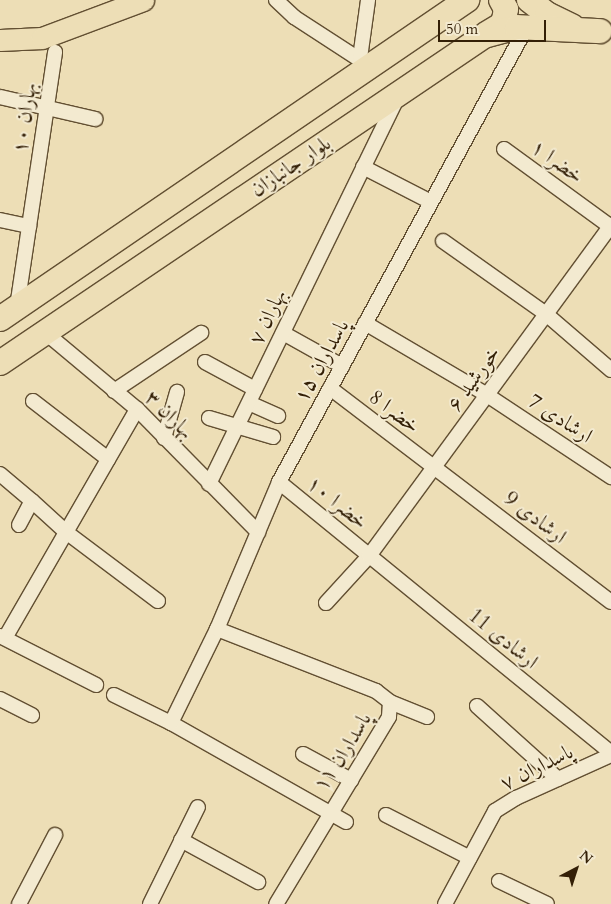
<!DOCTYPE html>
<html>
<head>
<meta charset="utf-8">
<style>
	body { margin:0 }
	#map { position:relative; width:611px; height:904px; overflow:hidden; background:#eddeb6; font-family:Cardo,Amiri,serif }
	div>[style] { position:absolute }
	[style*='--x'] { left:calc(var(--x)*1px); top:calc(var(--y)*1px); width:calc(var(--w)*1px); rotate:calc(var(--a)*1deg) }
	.roads { filter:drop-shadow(1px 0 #624f32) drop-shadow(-1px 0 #624f32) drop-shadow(0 1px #624f32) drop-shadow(0 -1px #624f32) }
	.street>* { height:14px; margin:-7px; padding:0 7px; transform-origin:7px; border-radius:7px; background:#f3ead0 }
	.primary>* { height:21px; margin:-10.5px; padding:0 10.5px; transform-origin:10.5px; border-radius:10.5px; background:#eddeb6 }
	.highway>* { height:24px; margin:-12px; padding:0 12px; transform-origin:12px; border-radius:12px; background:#eddeb6 }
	span { translate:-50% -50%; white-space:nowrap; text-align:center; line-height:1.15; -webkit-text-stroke:4px #f3ead0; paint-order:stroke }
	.street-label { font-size:21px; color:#331f06 }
	.north { position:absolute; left:551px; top:844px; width:50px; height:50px; -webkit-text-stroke:4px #f3ead0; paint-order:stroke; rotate:40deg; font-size:14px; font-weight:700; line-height:20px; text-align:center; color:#331f06 }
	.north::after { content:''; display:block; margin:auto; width:18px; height:22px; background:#331f06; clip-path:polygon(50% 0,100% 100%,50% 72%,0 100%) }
	.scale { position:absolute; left:438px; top:20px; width:108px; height:22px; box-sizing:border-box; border:2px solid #331f06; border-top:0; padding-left:6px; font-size:15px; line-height:18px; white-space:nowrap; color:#331f06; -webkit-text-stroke:4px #f3ead0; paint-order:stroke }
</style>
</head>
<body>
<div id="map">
	<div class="roads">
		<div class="street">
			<div style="--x:276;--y:0;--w:25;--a:43"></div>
			<div style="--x:294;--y:17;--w:92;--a:33"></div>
			<div style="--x:360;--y:58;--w:59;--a:-82.1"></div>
			<div style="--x:0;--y:97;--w:98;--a:13"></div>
			<div style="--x:504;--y:149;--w:132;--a:36.1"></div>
			<div style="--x:363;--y:167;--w:76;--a:27.2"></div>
			<div style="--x:0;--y:220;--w:30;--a:12"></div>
			<div style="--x:443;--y:241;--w:126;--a:35.3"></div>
			<div style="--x:546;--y:314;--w:86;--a:40.7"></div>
			<div style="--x:17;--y:307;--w:258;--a:-81.5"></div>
			<div style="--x:365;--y:323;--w:142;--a:30.5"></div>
			<div style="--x:487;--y:395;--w:149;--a:33.5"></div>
			<div style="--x:46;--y:333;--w:119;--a:39.9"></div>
			<div style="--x:137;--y:409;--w:173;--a:45.5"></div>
			<div style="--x:283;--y:333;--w:68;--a:29.2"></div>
			<div style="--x:205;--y:362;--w:57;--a:28.4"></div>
			<div style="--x:330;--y:388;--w:353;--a:37.3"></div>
			<div style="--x:114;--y:391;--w:105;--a:-33.7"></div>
			<div style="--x:33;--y:401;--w:95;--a:37.7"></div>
			<div style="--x:249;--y:403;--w:32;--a:24"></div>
			<div style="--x:209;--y:418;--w:67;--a:16.5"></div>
			<div style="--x:164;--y:438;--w:48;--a:-74.2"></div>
			<div style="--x:0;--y:474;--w:42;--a:40.2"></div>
			<div style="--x:279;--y:482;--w:429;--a:39.2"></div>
			<div style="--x:209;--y:484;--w:427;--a:-64"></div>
			<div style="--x:19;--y:525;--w:27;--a:-62"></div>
			<div style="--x:32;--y:501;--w:46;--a:42.4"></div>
			<div style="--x:66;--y:532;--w:115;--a:36.9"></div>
			<div style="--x:326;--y:603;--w:64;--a:-47.5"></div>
			<div style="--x:369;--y:556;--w:410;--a:-53.8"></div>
			<div style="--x:217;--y:629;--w:171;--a:21.3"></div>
			<div style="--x:376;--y:691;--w:18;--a:38"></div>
			<div style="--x:390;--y:702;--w:15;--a:94"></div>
			<div style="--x:389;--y:717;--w:218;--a:121.1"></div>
			<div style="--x:0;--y:636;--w:108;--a:27"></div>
			<div style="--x:5;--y:638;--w:264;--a:-60"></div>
			<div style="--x:114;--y:695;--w:64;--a:26.2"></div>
			<div style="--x:171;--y:723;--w:201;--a:29.5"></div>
			<div style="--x:0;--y:699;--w:36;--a:27"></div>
			<div style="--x:390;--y:702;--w:40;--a:22"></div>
			<div style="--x:477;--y:706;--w:109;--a:42"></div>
			<div style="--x:171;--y:723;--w:105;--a:-63.9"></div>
			<div style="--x:217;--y:629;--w:160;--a:-67.1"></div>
			<div style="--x:279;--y:482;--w:517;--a:-61.45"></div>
			<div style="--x:303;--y:754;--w:55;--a:28.4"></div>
			<div style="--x:386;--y:815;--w:94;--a:27.1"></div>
			<div style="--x:181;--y:840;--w:88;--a:28.6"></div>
			<div style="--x:499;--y:881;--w:53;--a:25.6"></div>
			<div style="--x:19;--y:904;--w:78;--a:-62.4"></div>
			<div style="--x:150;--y:904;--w:108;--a:-63.7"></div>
			<div style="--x:445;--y:904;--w:106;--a:-61.7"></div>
			<div style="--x:495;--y:811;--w:25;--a:-32"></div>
			<div style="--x:516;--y:798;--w:104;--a:-24.4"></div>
		</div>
		<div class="primary">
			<div style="--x:0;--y:40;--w:42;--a:-2.7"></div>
			<div style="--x:42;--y:38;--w:108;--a:-20.6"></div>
		</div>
		<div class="highway">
			<div style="--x:529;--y:0;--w:23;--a:38"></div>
			<div style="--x:547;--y:14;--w:28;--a:26"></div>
			<div style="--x:486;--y:34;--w:17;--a:-31"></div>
			<div style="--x:501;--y:25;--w:6;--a:-59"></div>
			<div style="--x:504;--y:20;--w:11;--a:-80"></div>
			<div style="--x:506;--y:9;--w:10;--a:-119"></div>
			<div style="--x:0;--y:319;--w:566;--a:-34.34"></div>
			<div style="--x:0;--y:363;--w:584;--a:-34.04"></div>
			<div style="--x:484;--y:36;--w:34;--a:-15"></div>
			<div style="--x:517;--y:27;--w:83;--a:2.8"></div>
		</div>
	</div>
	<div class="street-label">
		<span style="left:25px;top:118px;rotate:-82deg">بهاران ۱۰</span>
		<span style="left:557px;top:162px;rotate:36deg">خضرا ۱</span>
		<span style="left:291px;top:167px;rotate:-34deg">بلوار جانبازان</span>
		<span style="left:268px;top:317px;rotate:-64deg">بهاران ۷</span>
		<span style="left:322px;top:361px;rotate:-61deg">پاسداران ۱۵</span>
		<span style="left:474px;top:379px;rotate:-54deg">خورشید ۶</span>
		<span style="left:394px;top:412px;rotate:37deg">خضرا 8</span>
		<span style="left:169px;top:415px;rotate:45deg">بهاران ۳</span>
		<span style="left:560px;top:419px;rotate:33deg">ارشادی 7</span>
		<span style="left:337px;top:503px;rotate:39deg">خضرا ۱۰</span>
		<span style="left:535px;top:518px;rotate:37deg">ارشادی 9</span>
		<span style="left:503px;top:639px;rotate:39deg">ارشادی 11</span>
		<span style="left:344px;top:752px;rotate:-59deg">پاسداران ١١</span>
		<span style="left:537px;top:768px;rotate:-26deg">پاسداران ۷</span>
	</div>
	<div class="north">N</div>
	<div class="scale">50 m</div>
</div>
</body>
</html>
